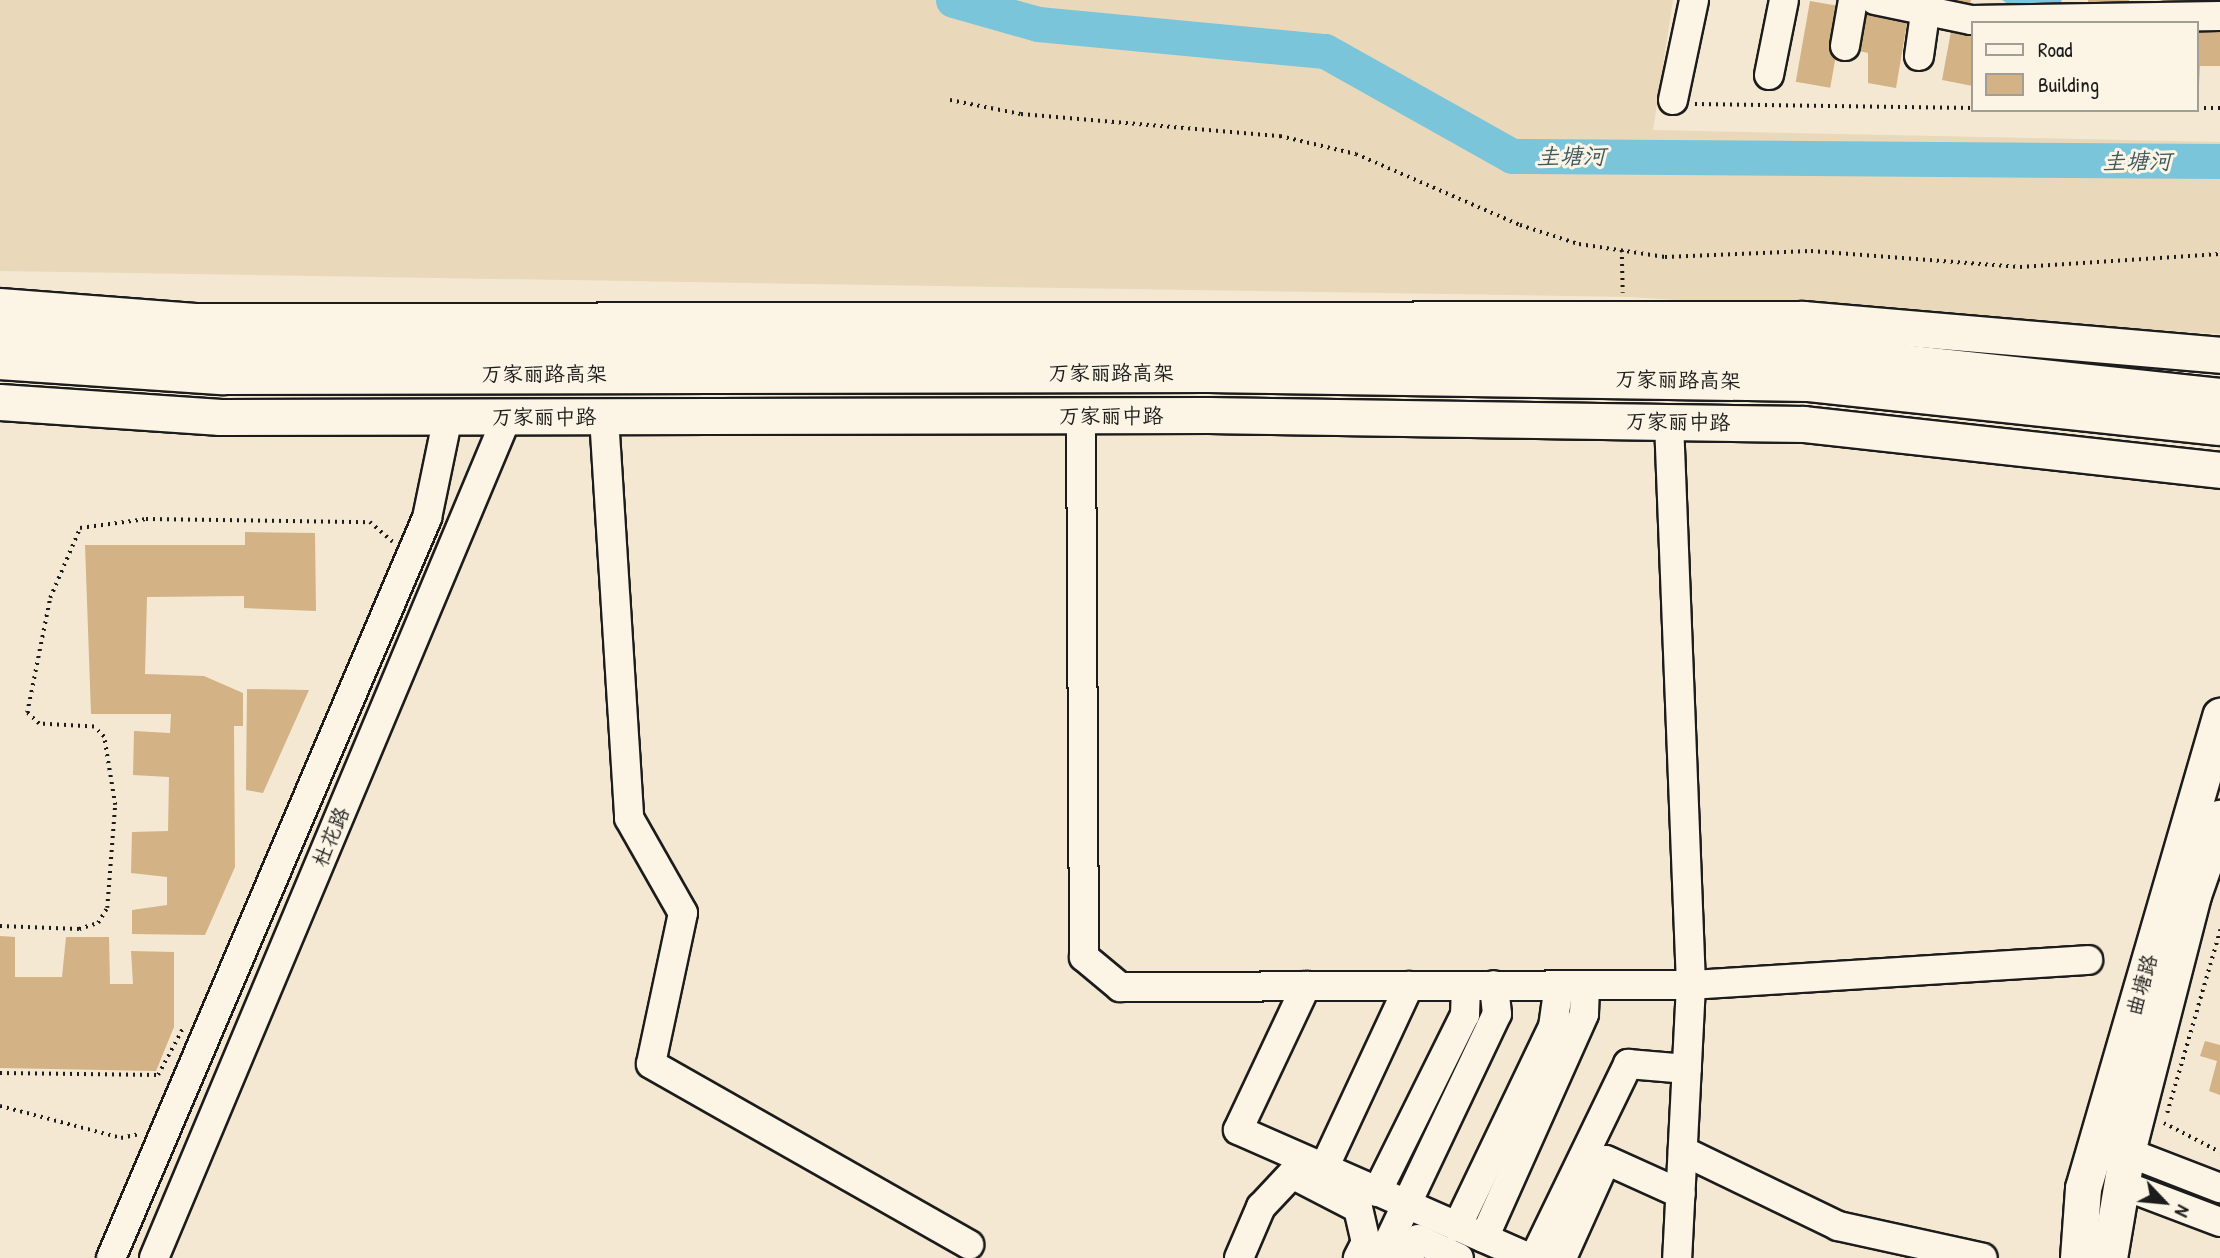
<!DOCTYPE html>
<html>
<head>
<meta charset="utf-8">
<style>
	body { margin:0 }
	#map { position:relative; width:2220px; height:1258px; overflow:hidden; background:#f4e8d2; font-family:"Patrick Hand","LXGW WenKai TC",sans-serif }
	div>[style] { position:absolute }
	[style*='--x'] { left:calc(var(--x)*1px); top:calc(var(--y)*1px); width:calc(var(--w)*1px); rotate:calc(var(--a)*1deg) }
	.built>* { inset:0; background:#ead8bb }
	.water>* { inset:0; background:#7ac5da }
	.river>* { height:35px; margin:-17.5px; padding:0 17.5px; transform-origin:17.5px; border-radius:17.5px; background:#7ac5da }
	.building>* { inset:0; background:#d3b286; transform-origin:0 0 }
	.path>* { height:3.5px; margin-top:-1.75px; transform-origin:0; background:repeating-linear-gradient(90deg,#1c1c1c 0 2px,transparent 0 7px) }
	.roads { filter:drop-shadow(2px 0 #1c1c1c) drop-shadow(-2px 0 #1c1c1c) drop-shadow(0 2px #1c1c1c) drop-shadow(0 -2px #1c1c1c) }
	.minor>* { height:28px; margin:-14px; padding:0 14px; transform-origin:14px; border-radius:14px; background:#fcf5e5 }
	.major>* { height:35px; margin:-17.5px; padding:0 17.5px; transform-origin:17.5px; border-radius:17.5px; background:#fcf5e5 }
	.highway>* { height:38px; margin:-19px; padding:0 19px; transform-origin:19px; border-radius:19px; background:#fcf5e5 }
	span { translate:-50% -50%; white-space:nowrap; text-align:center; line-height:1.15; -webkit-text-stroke:6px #fcf5e5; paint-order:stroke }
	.street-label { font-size:21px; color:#1c1c1c }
	.water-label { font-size:23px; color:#3d575e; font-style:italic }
	.legend { position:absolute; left:1971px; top:21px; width:228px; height:91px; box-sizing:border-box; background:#fcf5e5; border:2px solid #a29e95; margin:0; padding:9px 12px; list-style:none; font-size:21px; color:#1c1c1c }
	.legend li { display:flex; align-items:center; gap:14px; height:35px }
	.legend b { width:35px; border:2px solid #a29e95 }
	.north { position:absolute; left:2129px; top:1167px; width:70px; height:70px; -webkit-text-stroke:5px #fcf5e5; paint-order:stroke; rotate:116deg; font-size:19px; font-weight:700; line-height:28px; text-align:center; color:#1c1c1c }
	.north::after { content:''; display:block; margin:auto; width:24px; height:32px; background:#1c1c1c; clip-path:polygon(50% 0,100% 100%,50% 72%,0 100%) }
</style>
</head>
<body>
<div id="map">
	<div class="built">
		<div style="clip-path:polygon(0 0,1673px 0,1653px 130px,2220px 142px,2220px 334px,1629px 297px,0 271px)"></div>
	</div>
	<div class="water">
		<div style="clip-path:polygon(2002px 0,2062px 0,2058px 7px,2014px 8px)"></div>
	</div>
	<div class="river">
		<div style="--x:953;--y:0;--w:88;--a:15.8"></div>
		<div style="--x:1038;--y:24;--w:288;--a:5.4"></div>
		<div style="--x:1325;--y:51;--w:214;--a:29.3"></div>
		<div style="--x:1512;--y:156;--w:708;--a:0.4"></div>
	</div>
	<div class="building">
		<div style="clip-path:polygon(1934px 0,1971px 0,1969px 9px)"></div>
		<div style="clip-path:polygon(2088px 0,2129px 0,2130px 10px,2088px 12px)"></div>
		<div style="left:2162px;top:0;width:42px;height:3px"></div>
		<div style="left:1810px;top:1px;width:35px;height:82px;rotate:10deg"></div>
		<div style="clip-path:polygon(1862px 3px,1909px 11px,1896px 88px,1868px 83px,1868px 53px,1855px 50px)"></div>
		<div style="clip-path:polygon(2197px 24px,2220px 24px,2220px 66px,2200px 66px,2200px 85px)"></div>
		<div style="clip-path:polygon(1952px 26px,1973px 30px,1973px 86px,1942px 80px)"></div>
		<div style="clip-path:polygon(245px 532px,315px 533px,316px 611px,244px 608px,244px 596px,147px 597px,145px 674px,204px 676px,243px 693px,243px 726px,234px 726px,235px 867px,205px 935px,132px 934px,132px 910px,167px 905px,167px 877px,131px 873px,132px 832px,168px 831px,169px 777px,133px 775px,134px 731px,170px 733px,171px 714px,91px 714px,85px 545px,245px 545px)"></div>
		<div style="clip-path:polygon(247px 689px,309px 690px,263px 793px,246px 790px)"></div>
		<div style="clip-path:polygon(0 936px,15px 937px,15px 977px,62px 977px,66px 937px,109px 937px,110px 984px,133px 984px,131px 951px,174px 952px,174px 1027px,156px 1071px,0 1068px)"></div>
		<div style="clip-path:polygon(2205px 1041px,2220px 1045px,2220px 1095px,2209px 1091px,2217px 1061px,2200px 1056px)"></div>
	</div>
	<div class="path">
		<div style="--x:950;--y:100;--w:72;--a:11.2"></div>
		<div style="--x:1021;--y:114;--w:260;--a:4.9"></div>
		<div style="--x:1280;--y:136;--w:78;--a:13.3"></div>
		<div style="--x:1356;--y:154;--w:179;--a:23.4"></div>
		<div style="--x:1520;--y:225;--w:62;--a:17.9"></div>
		<div style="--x:1579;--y:244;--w:87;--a:8.6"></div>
		<div style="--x:1665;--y:257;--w:146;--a:-2.4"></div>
		<div style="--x:1811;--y:251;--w:210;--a:4.4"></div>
		<div style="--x:2020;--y:267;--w:200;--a:-3.7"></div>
		<div style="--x:1695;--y:104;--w:278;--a:0.8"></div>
		<div style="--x:2197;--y:108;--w:23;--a:0"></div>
		<div style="--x:1622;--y:250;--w:43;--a:88.7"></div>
		<div style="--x:0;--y:926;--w:79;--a:2.2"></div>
		<div style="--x:79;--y:929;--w:20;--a:-18"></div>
		<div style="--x:98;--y:923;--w:17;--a:-59"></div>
		<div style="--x:107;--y:908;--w:103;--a:-85.6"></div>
		<div style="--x:115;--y:805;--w:69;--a:-99.2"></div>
		<div style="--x:104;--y:737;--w:14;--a:-135"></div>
		<div style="--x:94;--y:727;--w:55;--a:-176.9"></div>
		<div style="--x:39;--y:724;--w:16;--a:-137"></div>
		<div style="--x:27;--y:713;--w:117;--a:-78.7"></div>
		<div style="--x:50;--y:598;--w:76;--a:-66.8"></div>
		<div style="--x:80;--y:528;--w:67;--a:-7.8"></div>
		<div style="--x:146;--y:519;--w:224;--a:0.8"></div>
		<div style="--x:370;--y:522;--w:30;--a:41"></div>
		<div style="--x:0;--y:1073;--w:158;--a:0.7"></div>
		<div style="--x:158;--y:1075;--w:53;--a:-62"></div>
		<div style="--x:0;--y:1106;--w:125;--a:14.8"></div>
		<div style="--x:121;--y:1138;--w:19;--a:-12"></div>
		<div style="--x:2167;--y:1113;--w:191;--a:-73.8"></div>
		<div style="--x:2164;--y:1123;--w:63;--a:27.4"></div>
	</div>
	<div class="roads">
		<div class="minor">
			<div style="--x:1875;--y:0;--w:98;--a:11.8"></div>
			<div style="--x:1971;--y:20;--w:249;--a:-0.9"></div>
			<div style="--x:1845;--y:46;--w:47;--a:-80.1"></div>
			<div style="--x:1919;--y:56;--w:57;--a:-81.9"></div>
			<div style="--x:1769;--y:75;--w:76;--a:-78.7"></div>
			<div style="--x:1673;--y:100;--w:102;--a:-78.1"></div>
			<div style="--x:1081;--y:416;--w:541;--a:89.68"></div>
			<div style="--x:1084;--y:957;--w:47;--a:39.8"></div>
			<div style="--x:1120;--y:987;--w:571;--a:-0.2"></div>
			<div style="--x:1691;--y:985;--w:273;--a:92.9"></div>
			<div style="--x:604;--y:417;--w:402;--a:86.4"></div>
			<div style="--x:629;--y:818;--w:109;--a:60.4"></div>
			<div style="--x:683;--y:913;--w:154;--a:102"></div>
			<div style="--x:651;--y:1064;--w:366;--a:29.6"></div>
			<div style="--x:1669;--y:422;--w:563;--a:87.76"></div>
			<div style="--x:1691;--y:985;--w:398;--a:-3.6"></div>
			<div style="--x:1306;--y:986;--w:159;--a:115.3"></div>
			<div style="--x:1238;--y:1130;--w:318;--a:23.7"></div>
			<div style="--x:1683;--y:1151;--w:172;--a:25.8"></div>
			<div style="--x:1838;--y:1226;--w:148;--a:12.4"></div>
			<div style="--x:2127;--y:1152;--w:100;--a:21.2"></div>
			<div style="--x:1324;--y:1168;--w:201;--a:-65"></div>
			<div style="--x:2120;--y:1184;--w:107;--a:20.8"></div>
			<div style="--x:1377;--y:1192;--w:198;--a:-63.6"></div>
			<div style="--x:1465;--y:1015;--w:29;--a:-88"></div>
			<div style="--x:1457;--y:1227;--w:222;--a:-64.4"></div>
			<div style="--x:1553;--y:1027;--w:42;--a:-81.9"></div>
			<div style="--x:1484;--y:1238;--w:245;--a:-65.9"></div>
			<div style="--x:1584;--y:1014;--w:29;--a:-88"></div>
			<div style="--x:111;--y:1258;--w:805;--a:-66.88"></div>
			<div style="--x:427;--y:518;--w:103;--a:-78.3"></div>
			<div style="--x:154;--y:1258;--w:912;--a:-67.23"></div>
			<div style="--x:1239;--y:1258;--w:56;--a:-66.7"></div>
			<div style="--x:1261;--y:1207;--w:45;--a:-46.8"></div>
			<div style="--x:1292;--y:1174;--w:74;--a:27.3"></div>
			<div style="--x:1358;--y:1208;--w:35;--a:77"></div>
			<div style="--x:1366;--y:1242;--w:18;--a:117"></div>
			<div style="--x:1381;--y:1258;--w:270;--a:-64.6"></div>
			<div style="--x:1497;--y:1014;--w:29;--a:-96"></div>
			<div style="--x:1408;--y:1258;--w:21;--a:-62"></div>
			<div style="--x:1418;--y:1239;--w:45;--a:24.9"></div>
			<div style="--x:1534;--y:1258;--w:216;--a:-64.1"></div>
			<div style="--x:1628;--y:1064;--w:59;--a:4.8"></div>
			<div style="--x:1562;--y:1258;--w:107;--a:-65.8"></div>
			<div style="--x:1606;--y:1160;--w:82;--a:24.4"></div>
		</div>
		<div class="major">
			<div style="--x:0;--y:306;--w:194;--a:4.4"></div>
			<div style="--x:193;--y:321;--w:1610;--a:-0.07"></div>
			<div style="--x:1803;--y:319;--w:419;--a:4.9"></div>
			<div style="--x:0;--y:402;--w:221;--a:3.9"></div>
			<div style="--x:220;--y:417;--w:988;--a:-0.12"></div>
			<div style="--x:1208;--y:415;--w:596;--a:0.87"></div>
			<div style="--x:1804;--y:424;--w:419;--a:6.3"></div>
			<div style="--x:2078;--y:1258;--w:70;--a:-85.9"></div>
			<div style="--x:2083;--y:1188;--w:492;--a:-73.8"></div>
			<div style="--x:2109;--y:1258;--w:108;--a:-80.4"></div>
			<div style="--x:2127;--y:1152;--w:265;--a:-75.6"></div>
			<div style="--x:2193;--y:895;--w:82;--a:-70.7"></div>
		</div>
		<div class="highway">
			<div style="--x:0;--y:332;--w:224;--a:3.8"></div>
			<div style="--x:223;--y:347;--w:986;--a:-0.06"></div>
			<div style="--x:1209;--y:346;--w:599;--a:0.77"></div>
			<div style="--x:1808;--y:354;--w:414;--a:6.1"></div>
			<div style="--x:0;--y:360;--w:223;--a:3.9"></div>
			<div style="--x:222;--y:375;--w:987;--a:-0.12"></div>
			<div style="--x:1209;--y:373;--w:598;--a:0.86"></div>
			<div style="--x:1807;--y:382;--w:415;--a:6.1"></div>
		</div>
	</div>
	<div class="street-label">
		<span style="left:1111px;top:373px">万家丽路高架</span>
		<span style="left:544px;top:374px">万家丽路高架</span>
		<span style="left:1678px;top:380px;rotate:1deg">万家丽路高架</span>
		<span style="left:1111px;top:416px">万家丽中路</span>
		<span style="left:544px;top:417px">万家丽中路</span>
		<span style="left:1678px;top:422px;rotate:1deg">万家丽中路</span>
		<span style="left:331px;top:837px;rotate:-67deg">杜花路</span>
		<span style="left:2142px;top:985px;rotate:-74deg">曲塘路</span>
	</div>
	<div class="water-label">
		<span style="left:1571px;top:156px">圭塘河</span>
		<span style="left:2137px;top:161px">圭塘河</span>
	</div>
	<ul class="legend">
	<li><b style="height:9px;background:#fcf5e5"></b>Road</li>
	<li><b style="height:19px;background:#d3b286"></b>Building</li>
	</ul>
	<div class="north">N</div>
</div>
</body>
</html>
